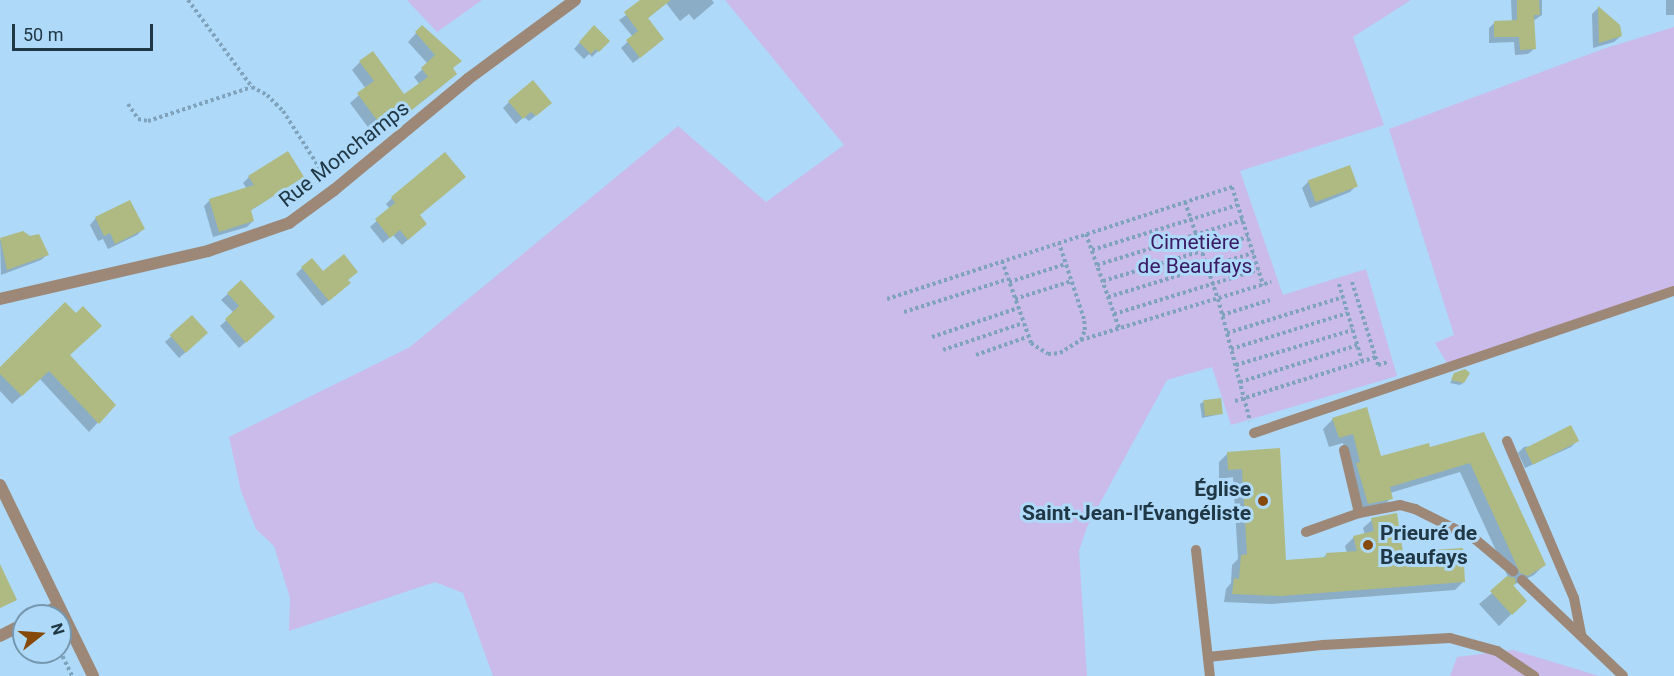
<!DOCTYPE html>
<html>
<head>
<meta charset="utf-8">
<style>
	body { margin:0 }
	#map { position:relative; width:1674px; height:676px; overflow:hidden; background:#aed9f8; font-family:Roboto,sans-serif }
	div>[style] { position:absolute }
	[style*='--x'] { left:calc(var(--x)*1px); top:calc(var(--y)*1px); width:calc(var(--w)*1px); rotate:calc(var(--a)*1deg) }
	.green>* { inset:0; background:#cabbea }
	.shadow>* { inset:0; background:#0003; transform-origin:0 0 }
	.building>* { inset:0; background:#aeba82; transform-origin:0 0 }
	.path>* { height:4px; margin-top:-2px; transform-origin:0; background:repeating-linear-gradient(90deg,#7fa3bc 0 3px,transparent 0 6px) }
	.service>* { height:10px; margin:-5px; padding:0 5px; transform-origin:5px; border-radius:5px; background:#9d8878 }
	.minor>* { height:12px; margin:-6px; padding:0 6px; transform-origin:6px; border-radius:6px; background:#9d8878 }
	.tertiary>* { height:12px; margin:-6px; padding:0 6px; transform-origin:6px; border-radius:6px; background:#9d8878 }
	.dots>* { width:16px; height:16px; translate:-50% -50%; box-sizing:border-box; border:3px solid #aed9f8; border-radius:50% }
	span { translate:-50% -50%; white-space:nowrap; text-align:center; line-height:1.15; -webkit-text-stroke:6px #aed9f8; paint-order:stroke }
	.street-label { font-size:21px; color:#203745 }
	.park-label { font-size:21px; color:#3a1965 }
	.poi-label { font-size:21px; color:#203745; font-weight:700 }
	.right { translate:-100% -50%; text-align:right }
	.left { translate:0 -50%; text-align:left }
	.north { position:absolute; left:12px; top:604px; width:60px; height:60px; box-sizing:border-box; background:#aed9f8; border:2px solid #7598b0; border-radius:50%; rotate:73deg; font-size:16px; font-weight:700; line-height:24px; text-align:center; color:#203745 }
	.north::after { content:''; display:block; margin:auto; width:21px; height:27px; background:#864909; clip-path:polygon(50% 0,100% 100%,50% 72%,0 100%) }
	.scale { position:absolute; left:12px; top:24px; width:141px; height:27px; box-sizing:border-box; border:3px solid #203745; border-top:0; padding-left:8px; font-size:18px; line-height:21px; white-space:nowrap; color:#203745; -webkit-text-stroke:4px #aed9f8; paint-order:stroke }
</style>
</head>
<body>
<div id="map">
	<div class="green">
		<div style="clip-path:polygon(407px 0,482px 0,437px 32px)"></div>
		<div style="clip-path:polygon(725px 0,1411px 0,1353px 37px,1384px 125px,1240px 171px,1283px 295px,1366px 269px,1397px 376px,1231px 425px,1212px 367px,1167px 380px,1087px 527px,1079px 551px,1087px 676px,493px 676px,463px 593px,435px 582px,289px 631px,290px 598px,274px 546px,256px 529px,241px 491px,229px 437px,410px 347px,678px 126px,766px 202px,844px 145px)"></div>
		<div style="clip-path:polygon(1674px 27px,1674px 291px,1447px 363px,1435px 343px,1454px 335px,1389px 129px,1603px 49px)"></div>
		<div style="clip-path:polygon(1513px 650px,1599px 676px,1450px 676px,1457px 657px)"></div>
	</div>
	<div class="shadow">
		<div style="clip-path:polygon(648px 0,712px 0,714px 3px,694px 20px,689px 14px,680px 21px,666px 3px,647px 19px,656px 45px,633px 63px,621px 48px,633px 37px,619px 20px)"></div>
		<div style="clip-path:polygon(1511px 0,1542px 0,1542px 15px,1533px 21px,1534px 49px,1528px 54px,1515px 55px,1514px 42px,1489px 43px,1489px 28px,1495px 22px,1512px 22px)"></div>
		<div style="left:1666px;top:0;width:8px;height:15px"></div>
		<div style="clip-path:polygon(1598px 8px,1621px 36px,1614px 42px,1593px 48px,1592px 14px)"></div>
		<div style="clip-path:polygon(422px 27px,452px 69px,447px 82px,376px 138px,350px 103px,366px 89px,352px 70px,360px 62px,404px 96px,420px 85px,414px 77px,428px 64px,408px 42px)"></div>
		<div style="clip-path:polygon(588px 33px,608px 41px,592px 57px,589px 54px,584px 59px,574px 49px)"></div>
		<div style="clip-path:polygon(509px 102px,544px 109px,529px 121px,524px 117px,516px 124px,503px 108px)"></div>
		<div style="clip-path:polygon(288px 153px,302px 177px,250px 211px,253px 221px,247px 227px,213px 237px,204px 206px,210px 200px,247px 189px,243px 183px,249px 177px)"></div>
		<div style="clip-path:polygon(1308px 182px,1356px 186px,1350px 192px,1310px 208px,1302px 188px)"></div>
		<div style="clip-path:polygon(392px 198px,418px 215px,419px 230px,402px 245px,393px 235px,383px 243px,370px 227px,390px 209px,386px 204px)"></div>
		<div style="clip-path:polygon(96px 218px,143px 229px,137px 235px,108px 249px,103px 239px,98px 241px,90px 225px)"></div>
		<div style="clip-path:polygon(23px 233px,48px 254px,41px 260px,1px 275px,0 240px)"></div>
		<div style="clip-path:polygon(302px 268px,322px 273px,347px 280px,343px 289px,322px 306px,296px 274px)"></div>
		<div style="clip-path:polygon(241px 282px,267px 323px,239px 348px,220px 326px,234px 313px,221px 300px)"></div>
		<div style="clip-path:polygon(192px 317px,200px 339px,179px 358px,165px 342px)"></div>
		<div style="clip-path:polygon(68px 355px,114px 405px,89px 432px,40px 379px,12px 404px,0 391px,0 369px)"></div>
		<div style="clip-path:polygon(1455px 375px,1463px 383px,1460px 385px,1450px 383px)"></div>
		<div style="clip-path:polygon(1203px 402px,1221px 414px,1202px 418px,1200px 404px)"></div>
		<div style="clip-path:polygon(1366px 409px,1380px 457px,1429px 449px,1483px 433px,1544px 565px,1534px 575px,1511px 586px,1525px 601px,1499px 626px,1479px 604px,1509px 579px,1460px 472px,1390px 493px,1391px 498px,1381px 508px,1358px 513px,1343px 443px,1329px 447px,1323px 429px,1333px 419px)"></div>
		<div style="clip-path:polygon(1577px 441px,1571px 447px,1525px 468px,1518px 453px,1524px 447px)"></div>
		<div style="clip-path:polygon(1278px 450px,1285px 562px,1322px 559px,1326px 555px,1347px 553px,1345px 546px,1354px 537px,1365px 535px,1363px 528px,1372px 520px,1402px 554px,1464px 581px,1455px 590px,1271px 604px,1224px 602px,1226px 589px,1231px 583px,1232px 565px,1238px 559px,1233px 477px,1219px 479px,1219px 462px,1228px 453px)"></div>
	</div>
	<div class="building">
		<div style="clip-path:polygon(640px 0,671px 0,648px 18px,664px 39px,640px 58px,626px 40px,638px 31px,624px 12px)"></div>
		<div style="clip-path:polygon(1517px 0,1539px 0,1540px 15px,1534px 15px,1536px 49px,1520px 50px,1519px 37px,1494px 37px,1494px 21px,1517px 20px)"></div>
		<div style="clip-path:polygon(1598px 6px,1620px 25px,1622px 36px,1599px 43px)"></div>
		<div style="clip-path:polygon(422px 25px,462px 61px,453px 68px,457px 74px,385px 131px,357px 93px,374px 81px,359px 61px,373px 51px,404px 94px,428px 77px,421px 68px,435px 55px,415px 32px)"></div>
		<div style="clip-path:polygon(594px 25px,610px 41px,599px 52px,596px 49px,591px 54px,579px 42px)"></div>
		<div style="clip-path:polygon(533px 80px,552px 103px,536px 116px,531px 112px,523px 119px,508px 101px)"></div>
		<div style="clip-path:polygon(288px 151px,304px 177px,251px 210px,254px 221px,219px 232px,209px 199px,254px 185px,248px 176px)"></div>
		<div style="clip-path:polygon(445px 152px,466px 177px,420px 215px,427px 224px,408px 240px,400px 230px,390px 238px,375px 219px,395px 203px,391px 197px)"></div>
		<div style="left:1350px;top:165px;width:23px;height:45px;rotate:70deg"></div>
		<div style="clip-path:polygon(130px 200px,145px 229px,115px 244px,110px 233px,104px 236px,95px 217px)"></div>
		<div style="clip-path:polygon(23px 231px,30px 236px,39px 234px,49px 255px,7px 270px,0 238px)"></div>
		<div style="clip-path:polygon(344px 254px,358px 272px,348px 280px,351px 283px,329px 301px,301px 267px,312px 258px,323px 271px)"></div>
		<div style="clip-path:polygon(241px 280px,275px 317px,246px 343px,225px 319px,239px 306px,227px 293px)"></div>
		<div style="clip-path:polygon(65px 302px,76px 313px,83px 306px,102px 326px,70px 355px,116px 405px,99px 424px,49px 371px,22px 396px,0 374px,0 367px)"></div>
		<div style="left:192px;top:315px;width:24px;height:30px;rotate:48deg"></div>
		<div style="clip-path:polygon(1465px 369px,1470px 373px,1464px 383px,1451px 380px,1454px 373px)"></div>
		<div style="left:1221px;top:398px;width:16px;height:18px;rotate:83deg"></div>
		<div style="clip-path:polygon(1367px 407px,1381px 456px,1429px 443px,1430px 447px,1484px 432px,1546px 565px,1528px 576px,1520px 573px,1470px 463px,1390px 487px,1393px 499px,1368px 504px,1356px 463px,1360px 462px,1353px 434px,1339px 438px,1332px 418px)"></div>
		<div style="left:1571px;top:425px;width:18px;height:52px;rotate:63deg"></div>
		<div style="clip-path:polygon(1280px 448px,1286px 560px,1326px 557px,1326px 553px,1357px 551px,1353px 536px,1374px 531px,1371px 518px,1397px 513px,1403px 552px,1463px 548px,1465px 582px,1281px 596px,1232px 594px,1234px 578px,1239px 579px,1241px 555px,1247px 554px,1242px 469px,1228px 470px,1227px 452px)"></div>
		<div style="clip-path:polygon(0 564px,17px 600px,0 608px)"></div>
		<div style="clip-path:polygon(1507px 576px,1515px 578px,1516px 584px,1513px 585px,1527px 601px,1512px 615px,1490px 591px)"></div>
	</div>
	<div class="path">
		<div style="--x:188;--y:0;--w:108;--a:53.7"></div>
		<div style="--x:252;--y:87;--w:17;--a:28"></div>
		<div style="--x:267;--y:95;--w:23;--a:45"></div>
		<div style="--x:283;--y:111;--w:80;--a:57.3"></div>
		<div style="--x:128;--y:104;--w:18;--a:56"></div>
		<div style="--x:138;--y:119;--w:10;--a:11"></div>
		<div style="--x:148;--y:121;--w:109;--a:-18.1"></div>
		<div style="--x:1185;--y:202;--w:102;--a:71.2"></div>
		<div style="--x:1218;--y:299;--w:126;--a:75.3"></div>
		<div style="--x:1086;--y:234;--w:100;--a:70.7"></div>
		<div style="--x:1092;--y:250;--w:152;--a:-17.2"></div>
		<div style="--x:1002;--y:261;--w:87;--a:70.5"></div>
		<div style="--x:1031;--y:343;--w:20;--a:33"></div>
		<div style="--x:1048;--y:354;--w:12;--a:-5"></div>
		<div style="--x:1060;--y:353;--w:25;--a:-32"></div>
		<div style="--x:1081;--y:340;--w:11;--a:-68"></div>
		<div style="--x:1085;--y:330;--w:11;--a:-95"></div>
		<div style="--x:1084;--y:319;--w:80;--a:-108.2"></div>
		<div style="--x:1097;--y:265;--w:153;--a:-17.1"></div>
		<div style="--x:1103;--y:281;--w:152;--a:-16.9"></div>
		<div style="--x:1009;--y:282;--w:60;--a:-17.5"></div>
		<div style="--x:1352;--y:282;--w:87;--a:72.6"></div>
		<div style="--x:1378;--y:365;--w:10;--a:-17"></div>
		<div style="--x:1339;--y:284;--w:80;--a:73.4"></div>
		<div style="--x:1108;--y:297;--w:152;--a:-16.9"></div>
		<div style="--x:887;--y:299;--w:363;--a:-18"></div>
		<div style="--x:1232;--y:187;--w:103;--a:72.4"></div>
		<div style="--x:1015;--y:299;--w:60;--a:-17.5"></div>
		<div style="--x:904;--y:312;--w:109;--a:-17.6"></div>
		<div style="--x:1114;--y:314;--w:151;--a:-17"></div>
		<div style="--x:1222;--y:315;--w:50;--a:-17.4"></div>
		<div style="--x:1227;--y:333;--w:121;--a:-17.2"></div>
		<div style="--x:932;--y:337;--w:91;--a:-18.6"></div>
		<div style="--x:1081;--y:340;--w:199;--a:-17"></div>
		<div style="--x:1231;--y:349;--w:122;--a:-17.1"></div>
		<div style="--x:943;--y:350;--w:84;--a:-18.6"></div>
		<div style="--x:976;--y:355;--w:54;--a:-19.4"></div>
		<div style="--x:1236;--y:365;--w:122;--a:-16.7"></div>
		<div style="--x:1240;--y:382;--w:124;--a:-17.4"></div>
		<div style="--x:1235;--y:401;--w:148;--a:-17.3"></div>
		<div style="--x:60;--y:651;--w:28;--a:64"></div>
	</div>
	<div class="service">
		<div style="--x:1254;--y:433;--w:443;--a:-18.7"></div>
		<div style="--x:1507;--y:441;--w:171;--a:66.9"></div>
		<div style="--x:1574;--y:598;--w:37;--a:79"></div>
		<div style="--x:1344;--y:450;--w:65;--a:76.6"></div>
		<div style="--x:1306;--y:532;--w:56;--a:-19.7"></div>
		<div style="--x:1359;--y:513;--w:42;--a:-11"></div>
		<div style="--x:1400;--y:505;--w:16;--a:15"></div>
		<div style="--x:1415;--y:509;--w:67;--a:26.6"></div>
		<div style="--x:1475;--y:539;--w:50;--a:40.1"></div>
		<div style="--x:1196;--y:550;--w:127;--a:83.7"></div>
		<div style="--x:1522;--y:580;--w:139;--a:43.5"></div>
		<div style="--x:1208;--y:657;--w:116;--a:-6"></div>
		<div style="--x:1323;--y:645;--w:127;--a:-3.2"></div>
		<div style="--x:1450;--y:638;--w:49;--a:15.5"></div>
		<div style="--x:1497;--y:651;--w:45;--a:34"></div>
	</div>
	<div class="minor">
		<div style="--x:0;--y:299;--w:213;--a:-13"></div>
		<div style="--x:208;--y:251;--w:86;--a:-19.1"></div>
		<div style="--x:289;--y:223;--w:56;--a:-36.3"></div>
		<div style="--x:334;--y:190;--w:174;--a:-39.6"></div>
		<div style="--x:468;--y:79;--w:133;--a:-36.4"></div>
		<div style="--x:39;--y:616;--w:22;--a:-27"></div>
		<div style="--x:0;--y:636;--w:27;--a:-27"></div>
	</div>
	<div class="tertiary">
		<div style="--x:0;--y:485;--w:212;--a:64"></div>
	</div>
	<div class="dots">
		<div style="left:1263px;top:501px;background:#864909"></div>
		<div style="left:1368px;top:545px;background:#864909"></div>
	</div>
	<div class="street-label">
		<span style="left:344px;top:154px;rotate:-38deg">Rue Monchamps</span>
	</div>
	<div class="park-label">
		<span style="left:1195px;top:254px">Cimetière<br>de Beaufays</span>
	</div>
	<div class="poi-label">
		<span class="right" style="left:1251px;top:501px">Église<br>Saint-Jean-l'Évangéliste</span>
		<span class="left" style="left:1380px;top:545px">Prieuré de<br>Beaufays</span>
	</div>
	<div class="north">N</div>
	<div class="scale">50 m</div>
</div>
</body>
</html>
